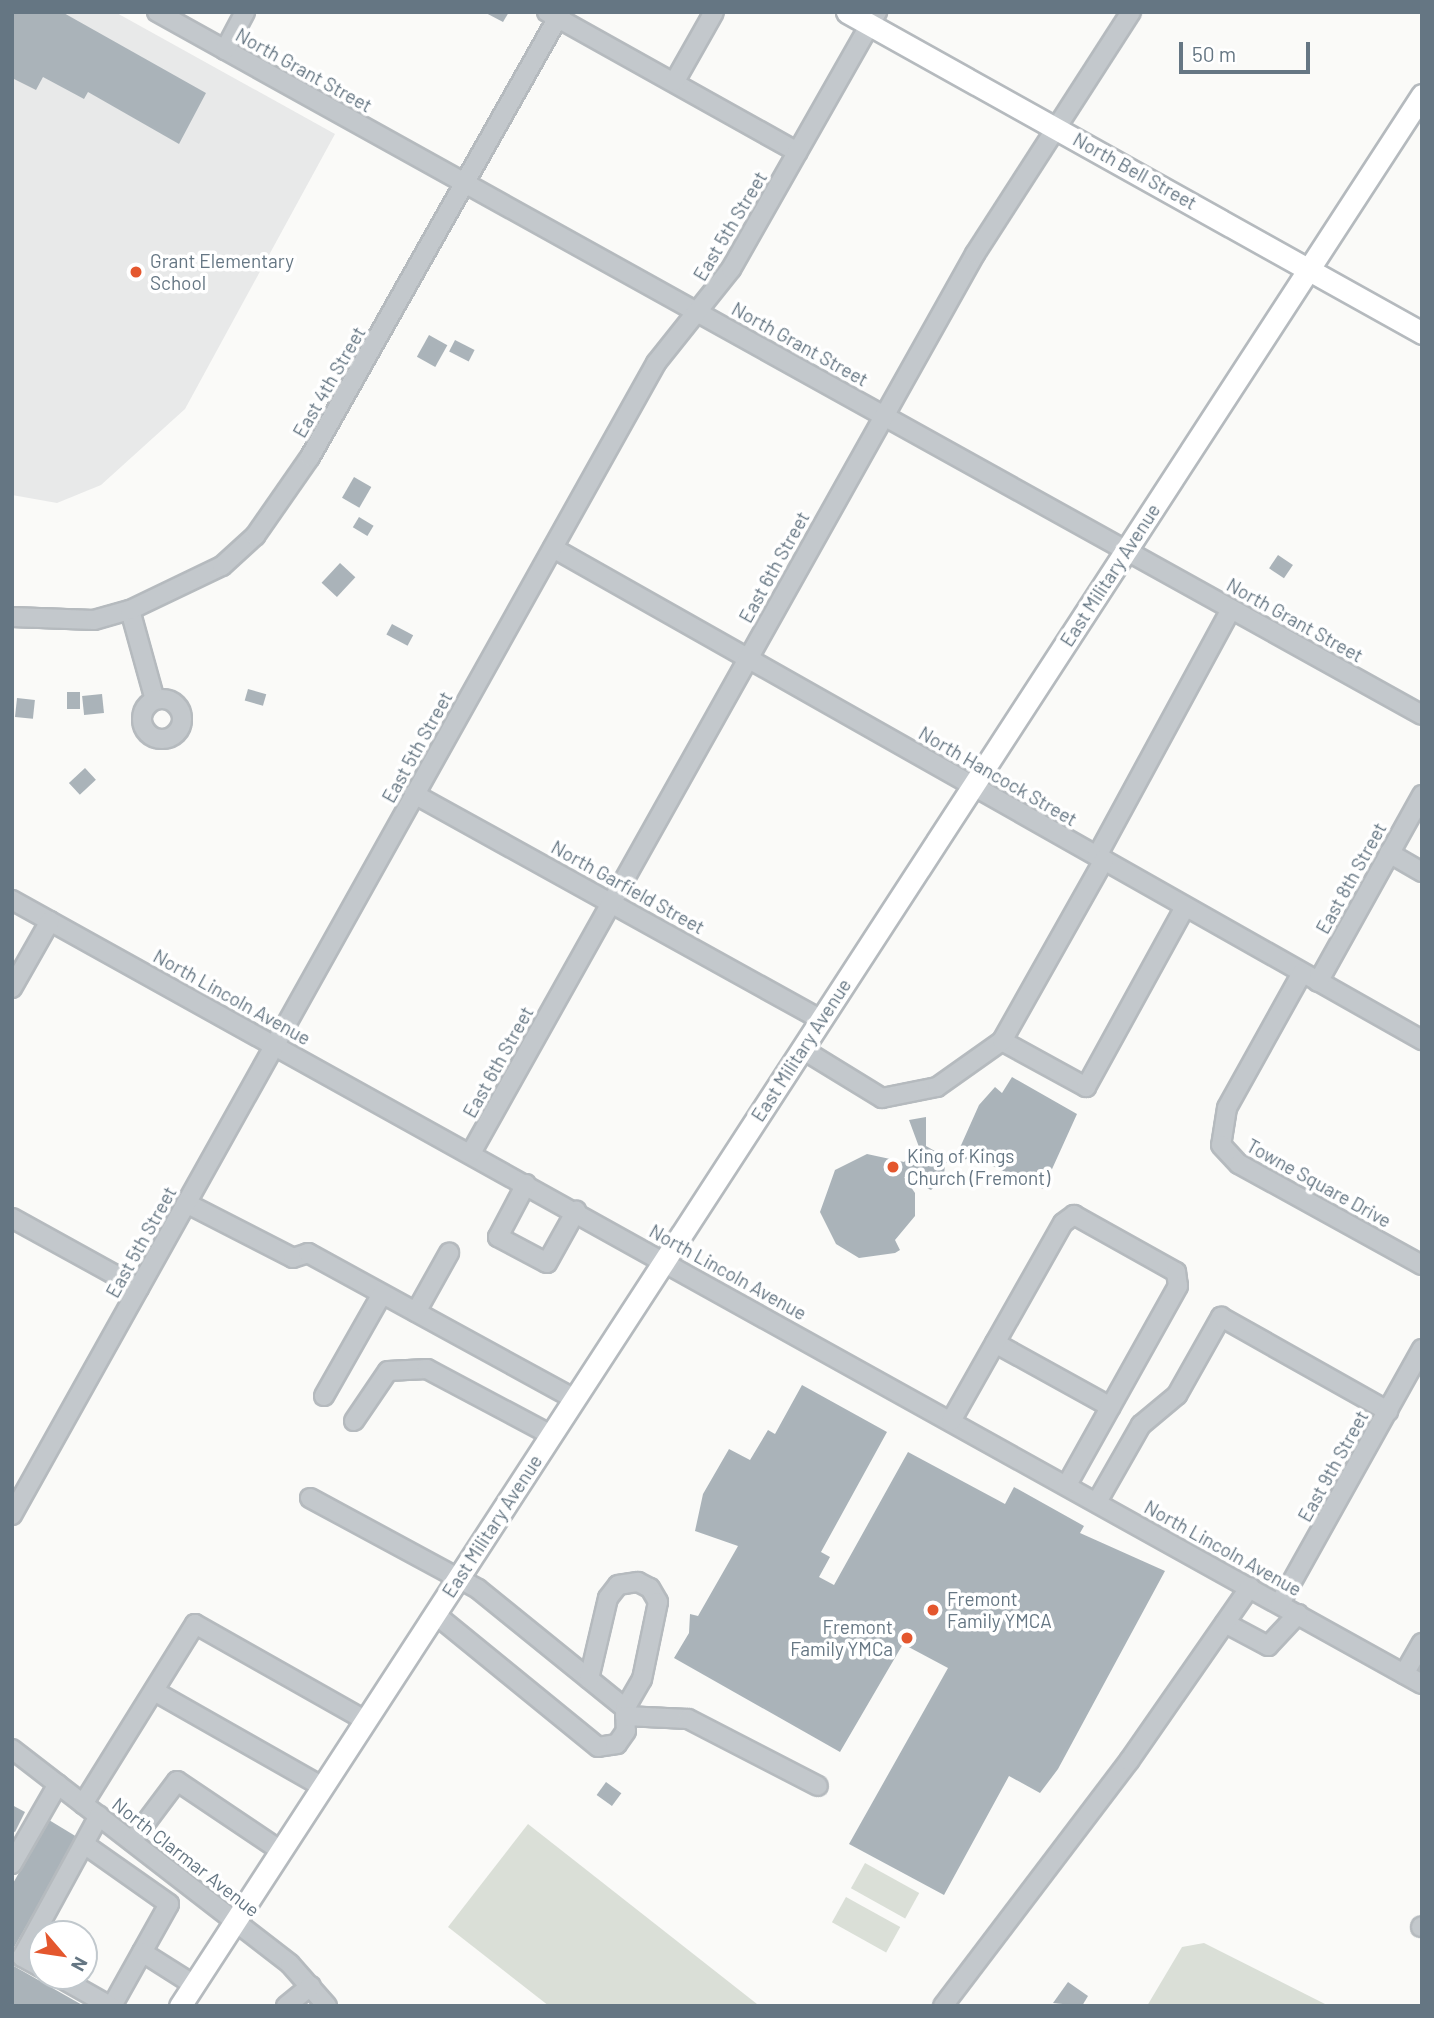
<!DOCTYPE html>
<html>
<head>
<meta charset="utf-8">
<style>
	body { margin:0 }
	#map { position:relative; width:1434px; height:2018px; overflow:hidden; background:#fafaf8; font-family:Barlow,sans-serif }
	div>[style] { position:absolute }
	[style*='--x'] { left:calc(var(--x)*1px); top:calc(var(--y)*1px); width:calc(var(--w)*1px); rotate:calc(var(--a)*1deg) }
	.built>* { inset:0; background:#e8e9e9 }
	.green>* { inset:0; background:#dadfd7; transform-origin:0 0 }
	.building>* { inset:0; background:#aab3b9; transform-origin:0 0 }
	.roads { filter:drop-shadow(2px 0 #b5babe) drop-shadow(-2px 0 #b5babe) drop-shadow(0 2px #b5babe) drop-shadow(0 -2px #b5babe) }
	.minor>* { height:18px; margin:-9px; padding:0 9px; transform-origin:9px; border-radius:9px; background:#c3c8cc }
	.minor>.ring { margin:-9px; padding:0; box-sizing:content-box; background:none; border:18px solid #c3c8cc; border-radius:50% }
	.major>* { height:21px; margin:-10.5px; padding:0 10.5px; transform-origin:10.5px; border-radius:10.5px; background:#fff }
	.dots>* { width:19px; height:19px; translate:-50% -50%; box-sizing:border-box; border:4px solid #fff; border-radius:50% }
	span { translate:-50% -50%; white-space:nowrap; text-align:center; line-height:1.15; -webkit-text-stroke:7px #fff; paint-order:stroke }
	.street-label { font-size:19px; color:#657683 }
	.poi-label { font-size:19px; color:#657683 }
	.left { translate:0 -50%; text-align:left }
	.right { translate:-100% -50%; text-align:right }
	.frame { position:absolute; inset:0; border:14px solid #657683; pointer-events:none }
	.north { position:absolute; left:28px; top:1920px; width:70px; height:70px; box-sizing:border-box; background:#fff; border:2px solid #c1c8cd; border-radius:50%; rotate:119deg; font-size:19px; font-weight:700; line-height:28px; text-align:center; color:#657683 }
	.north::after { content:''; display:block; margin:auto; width:24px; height:32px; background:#e4572e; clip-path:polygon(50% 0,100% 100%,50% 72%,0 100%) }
	.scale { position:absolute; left:1179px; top:42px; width:131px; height:32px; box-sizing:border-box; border:4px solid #657683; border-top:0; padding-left:9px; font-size:21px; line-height:24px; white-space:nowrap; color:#657683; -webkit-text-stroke:5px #fff; paint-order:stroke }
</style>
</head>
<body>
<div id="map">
	<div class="built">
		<div style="clip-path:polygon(12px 12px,115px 12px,335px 134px,185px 409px,101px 485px,57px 503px,12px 495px)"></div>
	</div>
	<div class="green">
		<div style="clip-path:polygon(528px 1824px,757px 2004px,755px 2006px,549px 2006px,448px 1927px)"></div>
		<div style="left:865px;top:1863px;width:62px;height:29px;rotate:29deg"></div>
		<div style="left:846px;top:1897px;width:62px;height:29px;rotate:29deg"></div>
		<div style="clip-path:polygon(1204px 1943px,1329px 2006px,1147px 2006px,1182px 1947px)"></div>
	</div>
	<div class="building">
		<div style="clip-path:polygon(12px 12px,62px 12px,206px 93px,179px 144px,88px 92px,84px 99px,43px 77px,36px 90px,12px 78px)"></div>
		<div style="clip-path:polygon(484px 12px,509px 12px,503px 22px)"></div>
		<div style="left:429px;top:335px;width:21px;height:25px;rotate:29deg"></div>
		<div style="left:455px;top:340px;width:22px;height:13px;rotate:27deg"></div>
		<div style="left:354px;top:477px;width:20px;height:24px;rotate:30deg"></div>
		<div style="left:359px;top:517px;width:17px;height:12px;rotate:31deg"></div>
		<div style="left:1278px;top:555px;width:18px;height:16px;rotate:34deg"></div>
		<div style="left:340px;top:563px;width:21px;height:27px;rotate:43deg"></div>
		<div style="left:392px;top:624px;width:24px;height:12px;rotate:28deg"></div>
		<div style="left:248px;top:689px;width:19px;height:12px;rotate:16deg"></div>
		<div style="left:67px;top:692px;width:13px;height:17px"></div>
		<div style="left:102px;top:694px;width:19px;height:20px;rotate:84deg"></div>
		<div style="left:17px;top:698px;width:18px;height:19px;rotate:6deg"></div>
		<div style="left:85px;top:768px;width:16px;height:22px;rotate:47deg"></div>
		<div style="clip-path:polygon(1012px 1077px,1077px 1114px,1043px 1189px,977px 1159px,973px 1147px,967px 1159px,945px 1163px,944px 1177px,931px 1190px,904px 1177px,915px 1193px,915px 1216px,895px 1240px,900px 1250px,895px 1253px,859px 1258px,836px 1244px,820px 1212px,835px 1170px,867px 1154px,904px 1162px,919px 1147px,909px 1120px,926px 1117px,926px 1146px,942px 1155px,958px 1152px,979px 1105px,995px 1087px,1002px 1093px)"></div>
		<div style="clip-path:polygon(802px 1385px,887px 1432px,821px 1552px,830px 1557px,819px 1577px,834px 1585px,908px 1452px,1005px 1504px,1014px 1487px,1084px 1526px,1080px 1533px,1165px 1571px,1058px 1769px,1040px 1793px,1009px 1776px,944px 1895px,849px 1844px,948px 1668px,903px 1644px,840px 1752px,674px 1658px,689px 1633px,690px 1614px,698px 1616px,738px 1546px,695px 1531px,703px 1494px,729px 1449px,750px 1460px,768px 1430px,775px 1434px)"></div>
		<div style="left:606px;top:1782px;width:19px;height:16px;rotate:36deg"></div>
		<div style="clip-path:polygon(12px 1805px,25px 1812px,15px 1832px,12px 1831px)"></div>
		<div style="clip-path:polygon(49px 1820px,77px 1837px,12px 1951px,12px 1885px)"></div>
		<div style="clip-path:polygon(12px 1965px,84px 2006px,12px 2006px)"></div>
		<div style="clip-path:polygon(1068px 1982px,1088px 1996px,1082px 2006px,1053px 2003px)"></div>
	</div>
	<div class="roads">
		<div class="minor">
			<div style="--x:157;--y:12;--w:1447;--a:29.06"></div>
			<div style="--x:547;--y:12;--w:287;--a:29.2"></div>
			<div style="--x:225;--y:50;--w:43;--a:-62.2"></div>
			<div style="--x:675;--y:81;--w:79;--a:-60.5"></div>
			<div style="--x:553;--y:548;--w:999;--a:29.52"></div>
			<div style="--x:130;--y:610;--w:93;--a:74.5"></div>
			<div style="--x:12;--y:617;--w:82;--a:2.1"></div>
			<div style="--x:94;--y:620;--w:37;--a:-16"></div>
			<div style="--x:130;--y:610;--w:102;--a:-25.6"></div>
			<div style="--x:222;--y:566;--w:45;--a:-42.3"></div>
			<div style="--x:255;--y:536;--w:96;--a:-55.2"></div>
			<div style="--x:310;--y:457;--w:511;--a:-60.58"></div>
			<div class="ring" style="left:142px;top:699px;width:22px;height:22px"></div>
			<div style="--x:414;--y:794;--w:466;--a:29"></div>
			<div style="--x:1389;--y:853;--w:38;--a:30"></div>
			<div style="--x:1097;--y:856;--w:281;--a:-61.5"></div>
			<div style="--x:12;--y:900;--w:1613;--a:29.08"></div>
			<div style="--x:1302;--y:973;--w:154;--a:119.1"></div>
			<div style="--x:1227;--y:1108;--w:37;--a:99"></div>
			<div style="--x:1221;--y:1145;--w:26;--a:47"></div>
			<div style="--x:1239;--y:1164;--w:209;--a:28.9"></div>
			<div style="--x:1318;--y:982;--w:214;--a:-60.9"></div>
			<div style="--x:12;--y:988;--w:77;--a:-60.4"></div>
			<div style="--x:1002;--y:1041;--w:96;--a:28.7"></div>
			<div style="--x:1086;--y:1087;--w:205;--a:-61.2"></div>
			<div style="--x:802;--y:1049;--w:94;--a:31.5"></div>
			<div style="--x:882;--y:1098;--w:56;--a:-11.3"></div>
			<div style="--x:937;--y:1087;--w:80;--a:-35.3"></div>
			<div style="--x:1002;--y:1041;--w:208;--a:-60.6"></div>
			<div style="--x:471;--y:1153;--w:1031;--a:-60.72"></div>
			<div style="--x:975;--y:254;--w:288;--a:-57.2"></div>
			<div style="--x:526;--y:1184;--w:60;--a:117.8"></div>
			<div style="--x:498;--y:1237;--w:55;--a:28"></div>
			<div style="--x:547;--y:1263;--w:60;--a:-60.9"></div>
			<div style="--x:186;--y:1203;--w:120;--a:27.2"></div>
			<div style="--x:293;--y:1258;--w:16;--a:-18"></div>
			<div style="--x:308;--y:1253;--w:304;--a:28.7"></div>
			<div style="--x:12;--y:1218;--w:145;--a:28.9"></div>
			<div style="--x:416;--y:1312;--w:68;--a:-60.8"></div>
			<div style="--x:995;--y:1343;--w:132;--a:28.9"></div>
			<div style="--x:324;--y:1396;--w:117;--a:-60.4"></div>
			<div style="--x:354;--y:1421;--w:60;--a:-55.8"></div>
			<div style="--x:388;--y:1371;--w:39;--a:-3"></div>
			<div style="--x:427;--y:1369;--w:140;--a:28"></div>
			<div style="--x:951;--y:1421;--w:227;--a:-60.5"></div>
			<div style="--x:1063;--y:1223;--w:14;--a:-36"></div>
			<div style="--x:1074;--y:1215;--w:117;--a:29.2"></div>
			<div style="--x:1176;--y:1272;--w:14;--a:82"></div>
			<div style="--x:1178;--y:1286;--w:228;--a:119.2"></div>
			<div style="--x:310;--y:1498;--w:191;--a:28.4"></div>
			<div style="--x:478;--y:1589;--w:189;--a:39"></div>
			<div style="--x:625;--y:1708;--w:23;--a:88"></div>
			<div style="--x:626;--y:1731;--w:16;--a:125"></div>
			<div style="--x:617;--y:1744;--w:19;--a:171"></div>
			<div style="--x:598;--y:1747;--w:210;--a:-140.8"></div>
			<div style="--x:1097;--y:1502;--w:89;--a:-60.3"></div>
			<div style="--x:1141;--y:1425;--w:47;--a:-39.8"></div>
			<div style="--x:1177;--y:1395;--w:90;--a:-60.6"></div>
			<div style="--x:1221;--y:1317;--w:192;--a:29.4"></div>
			<div style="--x:12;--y:1515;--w:1320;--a:-60.79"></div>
			<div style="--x:656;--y:363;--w:120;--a:-51.4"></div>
			<div style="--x:731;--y:269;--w:296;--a:-60.4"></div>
			<div style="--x:1280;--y:1603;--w:291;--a:-60.8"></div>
			<div style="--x:1225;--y:1623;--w:49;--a:28.1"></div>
			<div style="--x:1268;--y:1646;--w:44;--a:-46.8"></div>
			<div style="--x:1404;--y:1674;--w:36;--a:-60"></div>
			<div style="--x:589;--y:1679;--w:83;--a:-76.8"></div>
			<div style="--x:608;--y:1598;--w:16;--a:-52"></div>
			<div style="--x:618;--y:1585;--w:20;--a:-9"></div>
			<div style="--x:638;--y:1582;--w:13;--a:27"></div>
			<div style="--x:650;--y:1588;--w:16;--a:60"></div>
			<div style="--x:658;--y:1602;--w:79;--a:101.7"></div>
			<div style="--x:642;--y:1679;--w:34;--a:120"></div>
			<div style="--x:154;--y:1691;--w:194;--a:29.6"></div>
			<div style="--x:625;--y:1716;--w:63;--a:2.7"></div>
			<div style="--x:688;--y:1719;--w:146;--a:27.3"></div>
			<div style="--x:12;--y:1749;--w:351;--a:37.7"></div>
			<div style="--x:290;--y:1964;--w:56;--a:48.6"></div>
			<div style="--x:83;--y:1804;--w:212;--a:-58.1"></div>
			<div style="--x:195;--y:1624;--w:195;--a:29.5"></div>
			<div style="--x:132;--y:1841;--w:75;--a:-53.1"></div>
			<div style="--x:177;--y:1781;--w:125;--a:33.9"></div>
			<div style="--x:84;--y:1844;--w:104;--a:35.2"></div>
			<div style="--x:169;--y:1904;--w:117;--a:119.2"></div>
			<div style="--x:12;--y:1864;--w:92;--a:-60.1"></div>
			<div style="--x:1421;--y:1927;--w:1;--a:-45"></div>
			<div style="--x:142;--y:1952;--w:62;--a:32.4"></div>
			<div style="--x:42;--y:1968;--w:23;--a:-151"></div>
			<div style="--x:22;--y:1957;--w:161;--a:-61.4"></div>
			<div style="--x:57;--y:1976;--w:61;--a:29.5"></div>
			<div style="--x:286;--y:2006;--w:32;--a:-39"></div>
			<div style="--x:943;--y:2006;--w:308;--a:-52.8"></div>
			<div style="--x:1129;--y:1761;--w:212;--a:-55.2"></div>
		</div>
		<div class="major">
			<div style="--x:847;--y:12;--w:659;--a:29.17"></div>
			<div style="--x:180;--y:2006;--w:2279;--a:-56.98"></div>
		</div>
	</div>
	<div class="dots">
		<div style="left:136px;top:272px;background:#e4572e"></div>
		<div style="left:893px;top:1167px;background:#e4572e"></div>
		<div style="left:933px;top:1610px;background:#e4572e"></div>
		<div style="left:907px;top:1638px;background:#e4572e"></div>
	</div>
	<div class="street-label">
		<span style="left:304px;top:70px;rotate:29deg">North Grant Street</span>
		<span style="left:1135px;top:171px;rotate:29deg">North Bell Street</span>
		<span style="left:730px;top:226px;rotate:-59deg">East 5th Street</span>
		<span style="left:800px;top:344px;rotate:29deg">North Grant Street</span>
		<span style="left:329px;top:382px;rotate:-60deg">East 4th Street</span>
		<span style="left:774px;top:567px;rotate:-61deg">East 6th Street</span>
		<span style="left:1110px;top:575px;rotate:-57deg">East Military Avenue</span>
		<span style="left:1295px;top:620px;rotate:29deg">North Grant Street</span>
		<span style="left:417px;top:747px;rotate:-61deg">East 5th Street</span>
		<span style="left:998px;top:776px;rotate:30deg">North Hancock Street</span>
		<span style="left:1351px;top:878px;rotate:-61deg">East 8th Street</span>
		<span style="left:628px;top:887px;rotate:29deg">North Garfield Street</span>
		<span style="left:232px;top:997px;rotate:29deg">North Lincoln Avenue</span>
		<span style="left:801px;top:1050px;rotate:-57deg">East Military Avenue</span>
		<span style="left:498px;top:1062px;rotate:-61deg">East 6th Street</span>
		<span style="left:1319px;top:1183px;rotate:29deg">Towne Square Drive</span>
		<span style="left:141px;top:1242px;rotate:-61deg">East 5th Street</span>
		<span style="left:728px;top:1272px;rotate:29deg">North Lincoln Avenue</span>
		<span style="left:1333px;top:1466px;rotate:-61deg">East 9th Street</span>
		<span style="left:492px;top:1526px;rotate:-57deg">East Military Avenue</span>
		<span style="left:1223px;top:1548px;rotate:29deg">North Lincoln Avenue</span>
		<span style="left:186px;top:1857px;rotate:38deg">North Clarmar Avenue</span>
	</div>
	<div class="poi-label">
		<span class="left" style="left:150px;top:272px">Grant Elementary<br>School</span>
		<span class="left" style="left:907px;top:1167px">King of Kings<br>Church (Fremont)</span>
		<span class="left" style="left:947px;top:1610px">Fremont<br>Family YMCA</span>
		<span class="right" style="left:893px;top:1638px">Fremont<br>Family YMCa</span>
	</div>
	<div class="frame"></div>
	<div class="north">N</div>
	<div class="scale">50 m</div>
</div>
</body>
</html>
